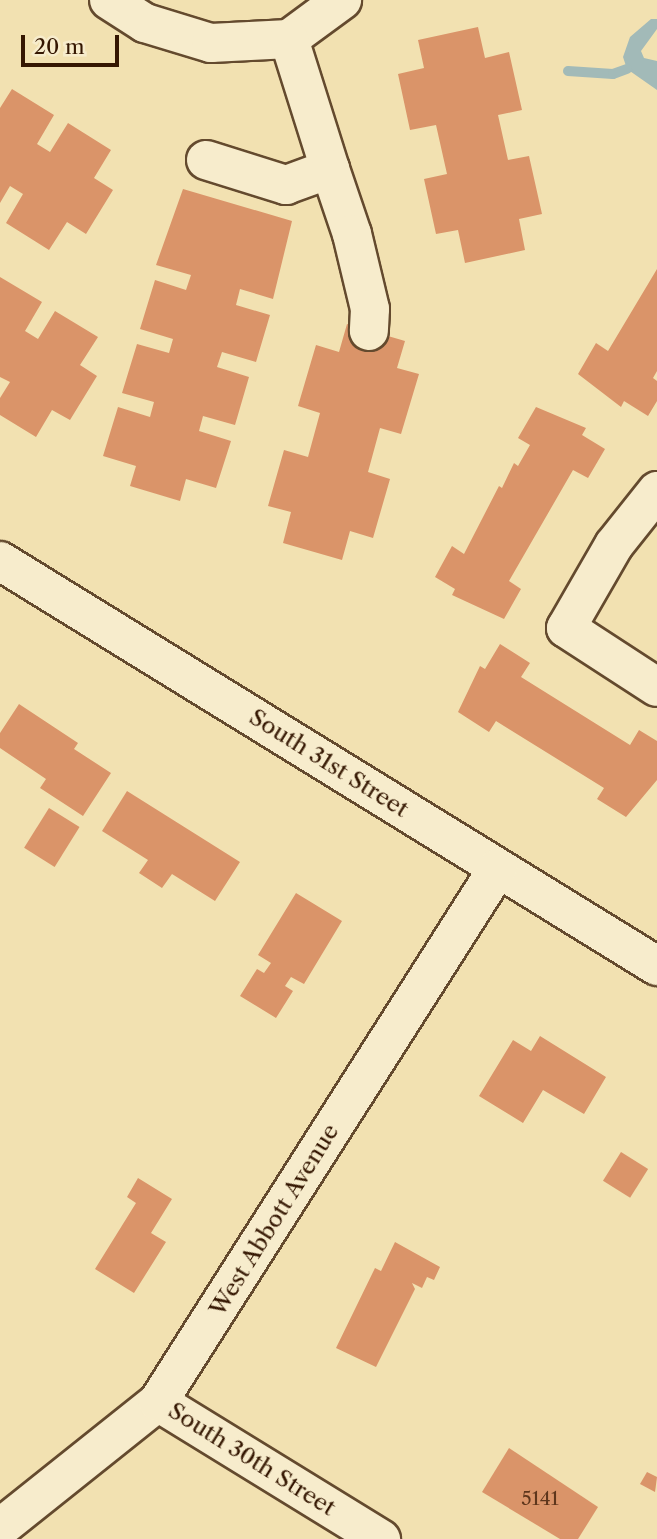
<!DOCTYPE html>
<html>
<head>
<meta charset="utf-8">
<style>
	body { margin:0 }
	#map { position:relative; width:657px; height:1539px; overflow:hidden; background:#f2e1b1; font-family:"Libre Caslon Text",serif }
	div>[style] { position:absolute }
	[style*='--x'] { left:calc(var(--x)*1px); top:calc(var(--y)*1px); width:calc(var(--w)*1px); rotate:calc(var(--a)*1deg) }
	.water>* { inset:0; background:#a2bab8 }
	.stream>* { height:10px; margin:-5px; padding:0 5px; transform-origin:5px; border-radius:5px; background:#a2bab8 }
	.building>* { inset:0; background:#da9469; transform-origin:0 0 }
	.roads { filter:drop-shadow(2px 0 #644a2e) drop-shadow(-2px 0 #644a2e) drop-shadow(0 2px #644a2e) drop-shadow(0 -2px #644a2e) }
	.minor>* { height:38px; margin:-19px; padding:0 19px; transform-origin:19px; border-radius:19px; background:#f7eccc }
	span { translate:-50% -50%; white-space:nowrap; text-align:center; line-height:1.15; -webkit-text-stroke:5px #f7eccc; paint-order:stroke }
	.number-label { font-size:19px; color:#5e361c }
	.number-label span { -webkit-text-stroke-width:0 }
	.street-label { font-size:23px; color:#351702 }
	.scale { position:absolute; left:21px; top:35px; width:98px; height:32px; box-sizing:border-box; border:4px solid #351702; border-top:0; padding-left:9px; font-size:21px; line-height:24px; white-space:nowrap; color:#351702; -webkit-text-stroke:5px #f7eccc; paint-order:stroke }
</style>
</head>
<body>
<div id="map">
	<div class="water">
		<div style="clip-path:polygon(651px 19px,657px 19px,657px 29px,641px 51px,644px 58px,657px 61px,657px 90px,627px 69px,623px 57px,630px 37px)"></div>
	</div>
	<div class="stream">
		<div style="--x:568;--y:71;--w:45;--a:3.8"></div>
		<div style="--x:613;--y:74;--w:15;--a:-20"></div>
	</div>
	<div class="building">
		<div style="clip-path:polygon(478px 27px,485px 58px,509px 52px,522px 110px,498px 115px,508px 160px,529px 156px,542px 214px,519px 219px,525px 250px,465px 263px,458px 230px,436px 234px,424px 179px,447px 174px,436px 125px,410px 130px,398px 74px,424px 68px,418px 40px)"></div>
		<div style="clip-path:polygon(12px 89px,54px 115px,37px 144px,50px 152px,68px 123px,111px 150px,94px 178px,113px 190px,86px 234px,67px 222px,49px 250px,6px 223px,23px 194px,10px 186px,0 203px,0 108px)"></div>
		<div style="clip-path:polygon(183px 189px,292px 221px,273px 299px,240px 289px,236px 305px,270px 315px,256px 362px,222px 352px,217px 367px,249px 377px,235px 425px,203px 416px,199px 431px,231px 441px,216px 488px,186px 479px,180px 501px,130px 486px,136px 466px,103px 456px,118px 407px,150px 417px,154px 402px,122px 393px,137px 344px,169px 353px,173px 339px,140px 329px,155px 280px,186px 290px,191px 275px,156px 265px)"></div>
		<div style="clip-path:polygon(657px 269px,657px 371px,653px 378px,657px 381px,657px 401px,648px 416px,624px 401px,621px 407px,578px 374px,596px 343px,608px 351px)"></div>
		<div style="clip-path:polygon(0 277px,42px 302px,25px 331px,38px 339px,55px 311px,98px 337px,80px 365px,97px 376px,70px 420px,52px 410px,36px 437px,0 415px,0 398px,10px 382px,0 377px)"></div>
		<div style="clip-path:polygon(347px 324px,405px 341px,397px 368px,419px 374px,401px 434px,380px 428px,368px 472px,390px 479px,373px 538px,350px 531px,342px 560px,283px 543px,291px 512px,268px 506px,284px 450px,308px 457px,320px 413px,298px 406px,316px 345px,339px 352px)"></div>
		<div style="clip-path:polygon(536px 407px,586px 428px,582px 435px,605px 449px,588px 478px,573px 470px,509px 581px,521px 589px,504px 619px,452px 595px,455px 589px,435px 577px,452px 546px,464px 554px,499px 486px,502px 488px,514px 463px,518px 466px,530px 445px,518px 438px)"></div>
		<div style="clip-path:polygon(500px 644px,530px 663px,521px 677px,630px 745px,639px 730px,657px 741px,657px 780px,626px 817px,597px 799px,604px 788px,496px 721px,489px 732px,458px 712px,480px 666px,485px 669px)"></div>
		<div style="clip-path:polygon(19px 704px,78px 743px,74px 749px,111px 773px,83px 816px,40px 788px,46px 779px,0 748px,0 733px)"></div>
		<div style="clip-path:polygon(127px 791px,240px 862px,215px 901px,172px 874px,162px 888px,139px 873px,148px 860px,102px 831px)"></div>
		<div style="left:49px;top:808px;width:36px;height:47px;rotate:32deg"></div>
		<div style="clip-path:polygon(296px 893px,342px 921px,304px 984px,291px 977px,285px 986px,293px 991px,276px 1018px,240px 996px,257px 969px,264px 973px,271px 963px,258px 955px)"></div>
		<div style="clip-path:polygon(540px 1036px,606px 1077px,584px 1114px,543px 1090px,523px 1123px,479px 1096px,513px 1040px,531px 1051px)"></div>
		<div style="left:621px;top:1152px;width:32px;height:34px;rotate:32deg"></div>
		<div style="clip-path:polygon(138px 1178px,172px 1199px,151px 1233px,166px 1242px,134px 1293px,95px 1269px,136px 1203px,127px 1197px)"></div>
		<div style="clip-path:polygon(395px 1242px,440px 1267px,434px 1280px,427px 1277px,422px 1288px,412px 1283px,415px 1289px,376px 1367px,336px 1348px,375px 1268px,381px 1271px)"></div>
		<div style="clip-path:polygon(509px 1448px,598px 1507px,578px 1539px,560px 1539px,482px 1492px)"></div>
		<div style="clip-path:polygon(647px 1472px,657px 1477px,655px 1492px,640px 1484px)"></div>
	</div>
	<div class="roads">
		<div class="minor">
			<div style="--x:109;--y:0;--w:43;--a:32.6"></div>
			<div style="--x:145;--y:23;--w:69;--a:16.9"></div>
			<div style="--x:211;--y:43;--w:78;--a:-2.9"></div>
			<div style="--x:289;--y:39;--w:66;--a:-36.3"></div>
			<div style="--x:206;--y:160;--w:84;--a:17.4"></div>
			<div style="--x:286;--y:185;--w:47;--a:-20"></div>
			<div style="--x:330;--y:169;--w:136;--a:-107.5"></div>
			<div style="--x:330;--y:169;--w:69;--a:71.3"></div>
			<div style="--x:352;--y:234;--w:77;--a:76.5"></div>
			<div style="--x:370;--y:309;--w:22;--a:93"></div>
			<div style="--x:657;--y:491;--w:69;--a:128.5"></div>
			<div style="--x:614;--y:545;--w:96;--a:120"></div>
			<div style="--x:566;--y:628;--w:108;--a:33"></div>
			<div style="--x:0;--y:561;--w:772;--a:31.65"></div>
			<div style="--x:158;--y:1402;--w:262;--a:31.6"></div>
			<div style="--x:0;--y:1528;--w:202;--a:-38.6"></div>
			<div style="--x:158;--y:1402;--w:633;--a:-57.51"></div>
		</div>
	</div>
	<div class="number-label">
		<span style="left:540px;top:1499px">5141</span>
	</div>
	<div class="street-label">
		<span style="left:329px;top:763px;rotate:32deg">South 31st Street</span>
		<span style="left:274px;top:1220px;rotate:-58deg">West Abbott Avenue</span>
		<span style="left:252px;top:1459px;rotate:32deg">South 30th Street</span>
	</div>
	<div class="scale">20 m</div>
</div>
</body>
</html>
